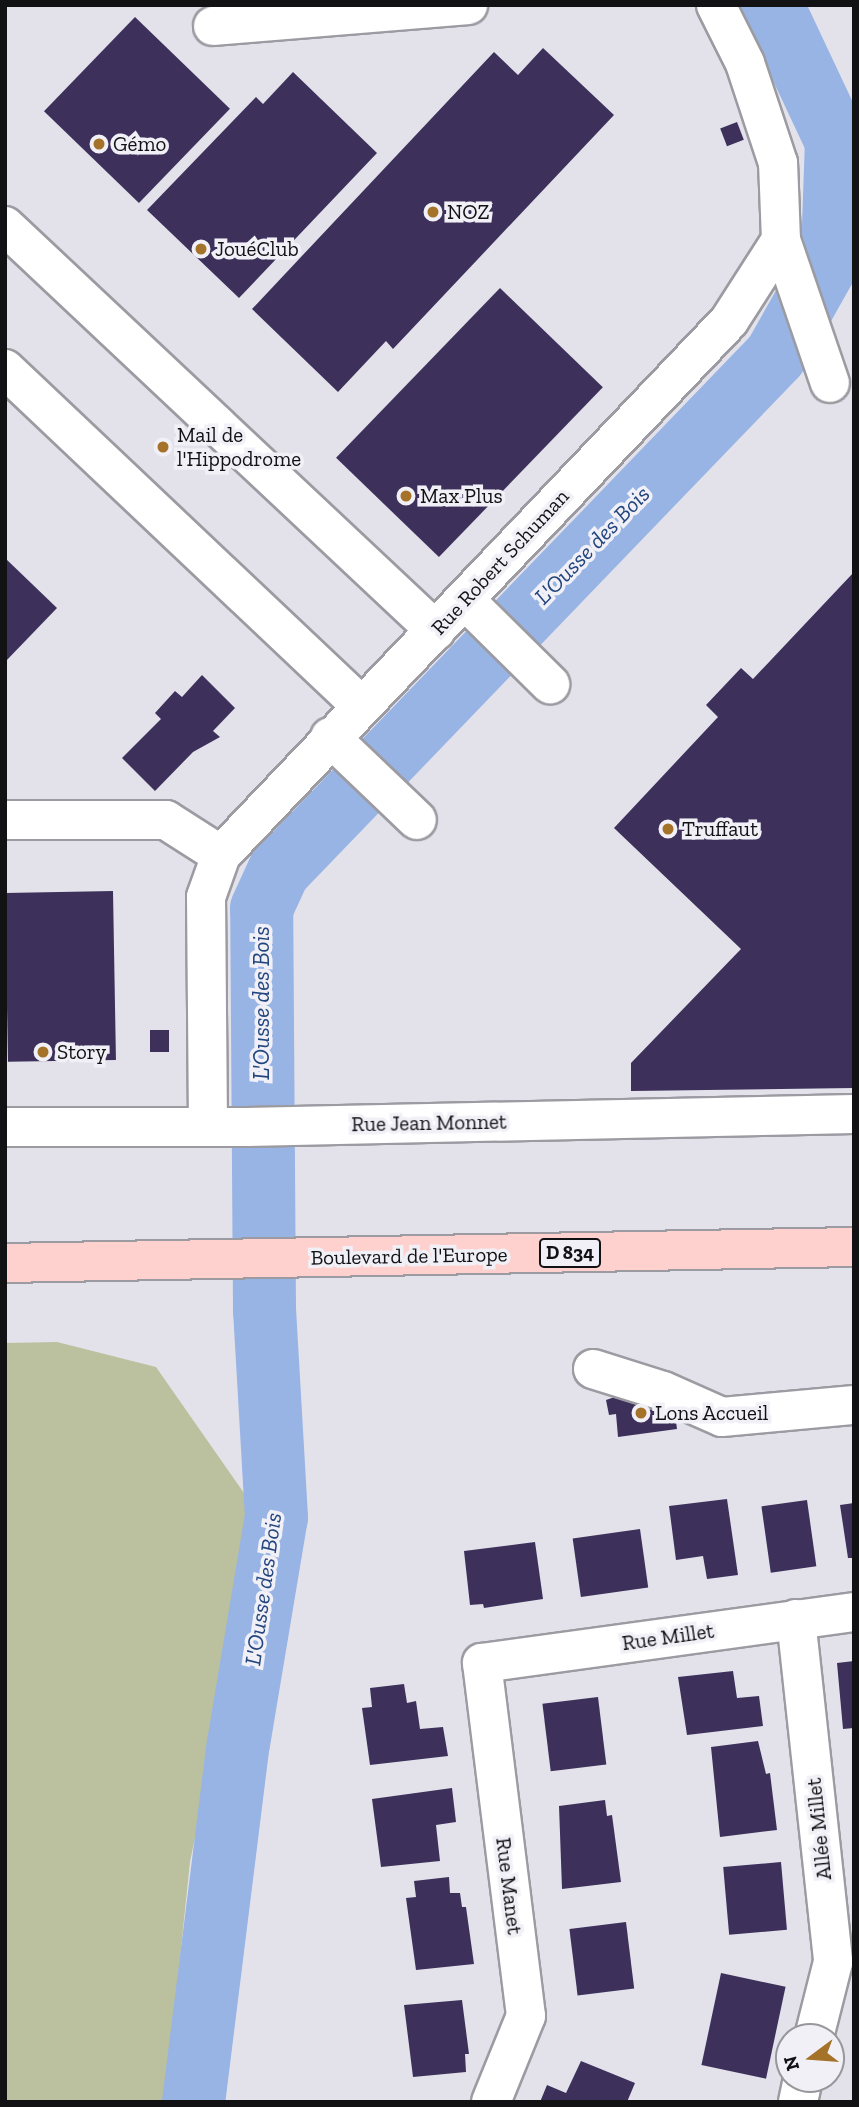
<!DOCTYPE html>
<html>
<head>
<meta charset="utf-8">
<style>
	body { margin:0 }
	#map { position:relative; width:859px; height:2107px; overflow:hidden; background:#e3e2ea; font-family:"Zilla Slab",serif }
	div>[style] { position:absolute }
	[style*='--x'] { left:calc(var(--x)*1px); top:calc(var(--y)*1px); width:calc(var(--w)*1px); rotate:calc(var(--a)*1deg) }
	.green>* { inset:0; background:#bbc19e }
	.river>* { height:63px; margin:-31.5px; padding:0 31.5px; transform-origin:31.5px; border-radius:31.5px; background:#97b4e4 }
	.building>* { inset:0; background:#3d315c; transform-origin:0 0 }
	.roads { filter:drop-shadow(2px 0 #9c9ba2) drop-shadow(-2px 0 #9c9ba2) drop-shadow(0 2px #9c9ba2) drop-shadow(0 -2px #9c9ba2) }
	.minor>* { height:38px; margin:-19px; padding:0 19px; transform-origin:19px; border-radius:19px; background:#fff }
	.major>* { height:38px; margin:-19px; padding:0 19px; transform-origin:19px; border-radius:19px; background:#fed0ce }
	.dots>* { width:19px; height:19px; translate:-50% -50%; box-sizing:border-box; border:4px solid #f1f0f7; border-radius:50% }
	span { translate:-50% -50%; white-space:nowrap; text-align:center; line-height:1.15; -webkit-text-stroke:7px #f1f0f7; paint-order:stroke }
	.shield-label span { padding:2px 5px; background:#f1f0f7; border:2px solid; border-radius:5px; -webkit-text-stroke-width:0 }
	.shield-label { font-size:19px; color:#121114; font-weight:700 }
	.poi-label { font-size:21px; color:#121114 }
	.left { translate:0 -50%; text-align:left }
	.street-label { font-size:21px; color:#121114 }
	.water-label { font-size:23px; color:#22457e; font-style:italic }
	.frame { position:absolute; inset:0; border:7px solid #121114; pointer-events:none }
	.north { position:absolute; left:775px; top:2023px; width:70px; height:70px; box-sizing:border-box; background:#f1f0f7; border:2px solid #98979c; border-radius:50%; rotate:254deg; font-size:19px; font-weight:700; line-height:28px; text-align:center; color:#121114 }
	.north::after { content:''; display:block; margin:auto; width:24px; height:32px; background:#a47228; clip-path:polygon(50% 0,100% 100%,50% 72%,0 100%) }
</style>
</head>
<body>
<div id="map">
	<div class="green">
		<div style="clip-path:polygon(57px 1342px,156px 1367px,260px 1516px,190px 1862px,165px 2102px,5px 2102px,5px 1343px)"></div>
	</div>
	<div class="river">
		<div style="--x:193;--y:2102;--w:362;--a:-82.9"></div>
		<div style="--x:238;--y:1743;--w:229;--a:-80.5"></div>
		<div style="--x:276;--y:1517;--w:207;--a:-93.3"></div>
		<div style="--x:264;--y:1310;--w:402;--a:-90.4"></div>
		<div style="--x:261;--y:908;--w:41;--a:-65.3"></div>
		<div style="--x:278;--y:871;--w:716;--a:-46.07"></div>
		<div style="--x:775;--y:355;--w:116;--a:-60.6"></div>
		<div style="--x:832;--y:254;--w:113;--a:-88"></div>
		<div style="--x:836;--y:141;--w:150;--a:-115.2"></div>
	</div>
	<div class="building">
		<div style="left:135px;top:17px;width:132px;height:131px;rotate:44deg"></div>
		<div style="clip-path:polygon(543px 48px,614px 115px,393px 349px,386px 341px,338px 392px,252px 309px,494px 52px,518px 75px)"></div>
		<div style="clip-path:polygon(293px 72px,377px 153px,239px 298px,147px 210px,256px 97px,263px 104px)"></div>
		<div style="left:737px;top:122px;width:19px;height:18px;rotate:69deg"></div>
		<div style="left:500px;top:288px;width:143px;height:236px;rotate:44deg"></div>
		<div style="clip-path:polygon(5px 558px,57px 608px,5px 662px)"></div>
		<div style="clip-path:polygon(854px 572px,854px 1088px,631px 1091px,631px 1063px,741px 949px,614px 828px,718px 717px,706px 705px,741px 668px,753px 679px)"></div>
		<div style="clip-path:polygon(202px 675px,235px 708px,213px 731px,220px 737px,193px 752px,155px 791px,122px 758px,161px 719px,155px 713px,175px 691px,182px 697px)"></div>
		<div style="left:113px;top:891px;width:169px;height:108px;rotate:89deg"></div>
		<div style="left:150px;top:1030px;width:19px;height:22px"></div>
		<div style="clip-path:polygon(635px 1390px,638px 1411px,674px 1406px,677px 1429px,618px 1437px,616px 1414px,609px 1415px,606px 1400px)"></div>
		<div style="clip-path:polygon(727px 1499px,738px 1575px,707px 1579px,703px 1556px,676px 1560px,669px 1506px)"></div>
		<div style="left:807px;top:1500px;width:67px;height:46px;rotate:82deg"></div>
		<div style="clip-path:polygon(854px 1503px,854px 1558px,848px 1558px,840px 1505px)"></div>
		<div style="left:640px;top:1529px;width:59px;height:68px;rotate:82deg"></div>
		<div style="clip-path:polygon(535px 1542px,543px 1599px,484px 1608px,483px 1604px,470px 1605px,464px 1551px)"></div>
		<div style="clip-path:polygon(854px 1661px,854px 1728px,843px 1729px,837px 1663px)"></div>
		<div style="clip-path:polygon(733px 1671px,737px 1698px,759px 1696px,763px 1726px,687px 1735px,678px 1677px)"></div>
		<div style="clip-path:polygon(404px 1684px,407px 1703px,416px 1701px,420px 1729px,443px 1727px,448px 1756px,370px 1765px,362px 1708px,372px 1707px,370px 1688px)"></div>
		<div style="left:598px;top:1697px;width:68px;height:56px;rotate:83deg"></div>
		<div style="clip-path:polygon(758px 1741px,766px 1774px,770px 1773px,777px 1830px,720px 1837px,711px 1747px)"></div>
		<div style="clip-path:polygon(452px 1788px,456px 1822px,436px 1825px,440px 1861px,381px 1867px,372px 1799px)"></div>
		<div style="clip-path:polygon(605px 1800px,607px 1816px,612px 1815px,621px 1882px,562px 1889px,559px 1806px)"></div>
		<div style="left:781px;top:1862px;width:68px;height:58px;rotate:85deg"></div>
		<div style="clip-path:polygon(449px 1877px,450px 1893px,460px 1893px,462px 1907px,466px 1907px,474px 1964px,416px 1970px,406px 1898px,416px 1897px,414px 1881px)"></div>
		<div style="left:626px;top:1922px;width:67px;height:57px;rotate:83deg"></div>
		<div style="left:721px;top:1973px;width:66px;height:94px;rotate:12deg"></div>
		<div style="clip-path:polygon(462px 2000px,469px 2054px,465px 2054px,466px 2072px,413px 2077px,404px 2005px)"></div>
		<div style="clip-path:polygon(581px 2061px,635px 2083px,627px 2102px,540px 2102px,547px 2085px,566px 2093px)"></div>
	</div>
	<div class="roads">
		<div class="minor">
			<div style="--x:213;--y:26;--w:256;--a:-4.7"></div>
			<div style="--x:5;--y:226;--w:591;--a:43.22"></div>
			<div style="--x:781;--y:240;--w:151;--a:71.1"></div>
			<div style="--x:5;--y:369;--w:490;--a:43.4"></div>
			<div style="--x:465;--y:600;--w:120;--a:44.7"></div>
			<div style="--x:330;--y:737;--w:120;--a:43.7"></div>
			<div style="--x:5;--y:820;--w:161;--a:0"></div>
			<div style="--x:166;--y:820;--w:65;--a:32.5"></div>
			<div style="--x:208;--y:1125;--w:228;--a:-90.5"></div>
			<div style="--x:206;--y:897;--w:45;--a:-70.3"></div>
			<div style="--x:221;--y:855;--w:737;--a:-46.43"></div>
			<div style="--x:729;--y:321;--w:96;--a:-57.3"></div>
			<div style="--x:781;--y:240;--w:77;--a:-92.2"></div>
			<div style="--x:778;--y:163;--w:105;--a:-108.3"></div>
			<div style="--x:745;--y:63;--w:65;--a:-116.6"></div>
			<div style="--x:5;--y:1127;--w:242;--a:0"></div>
			<div style="--x:247;--y:1127;--w:607;--a:-1.23"></div>
			<div style="--x:593;--y:1369;--w:73;--a:17.4"></div>
			<div style="--x:663;--y:1391;--w:64;--a:23.8"></div>
			<div style="--x:722;--y:1417;--w:133;--a:-5.2"></div>
			<div style="--x:796;--y:1619;--w:345;--a:83.8"></div>
			<div style="--x:833;--y:1962;--w:77;--a:104.2"></div>
			<div style="--x:491;--y:2102;--w:93;--a:-67.9"></div>
			<div style="--x:526;--y:2016;--w:356;--a:-97.1"></div>
			<div style="--x:482;--y:1663;--w:375;--a:-7.8"></div>
			<div style="--x:798;--y:2102;--w:24;--a:-78"></div>
		</div>
		<div class="major">
			<div style="--x:5;--y:1263;--w:849;--a:-1.08"></div>
		</div>
	</div>
	<div class="dots">
		<div style="left:99px;top:144px;background:#a47228"></div>
		<div style="left:433px;top:212px;background:#a47228"></div>
		<div style="left:201px;top:249px;background:#a47228"></div>
		<div style="left:163px;top:447px;background:#a47228"></div>
		<div style="left:406px;top:496px;background:#a47228"></div>
		<div style="left:668px;top:829px;background:#a47228"></div>
		<div style="left:43px;top:1052px;background:#a47228"></div>
		<div style="left:641px;top:1413px;background:#a47228"></div>
	</div>
	<div class="shield-label">
		<span style="left:570px;top:1253px">D 834</span>
	</div>
	<div class="poi-label">
		<span class="left" style="left:113px;top:144px">Gémo</span>
		<span class="left" style="left:447px;top:212px">NOZ</span>
		<span class="left" style="left:215px;top:249px">JouéClub</span>
		<span class="left" style="left:177px;top:447px">Mail de<br>l'Hippodrome</span>
		<span class="left" style="left:420px;top:496px">Max Plus</span>
		<span class="left" style="left:682px;top:829px">Truffaut</span>
		<span class="left" style="left:57px;top:1052px">Story</span>
		<span class="left" style="left:655px;top:1413px">Lons Accueil</span>
	</div>
	<div class="street-label">
		<span style="left:500px;top:562px;rotate:-47deg">Rue Robert Schuman</span>
		<span style="left:429px;top:1123px;rotate:-1deg">Rue Jean Monnet</span>
		<span style="left:409px;top:1256px;rotate:-1deg">Boulevard de l'Europe</span>
		<span style="left:668px;top:1637px;rotate:-8deg">Rue Millet</span>
		<span style="left:819px;top:1829px;rotate:-96deg">Allée Millet</span>
		<span style="left:509px;top:1886px;rotate:83deg">Rue Manet</span>
	</div>
	<div class="water-label">
		<span style="left:592px;top:545px;rotate:-46deg">L'Ousse des Bois</span>
		<span style="left:261px;top:1003px;rotate:-90deg">L'Ousse des Bois</span>
		<span style="left:263px;top:1589px;rotate:-82deg">L'Ousse des Bois</span>
	</div>
	<div class="frame"></div>
	<div class="north">N</div>
</div>
</body>
</html>
